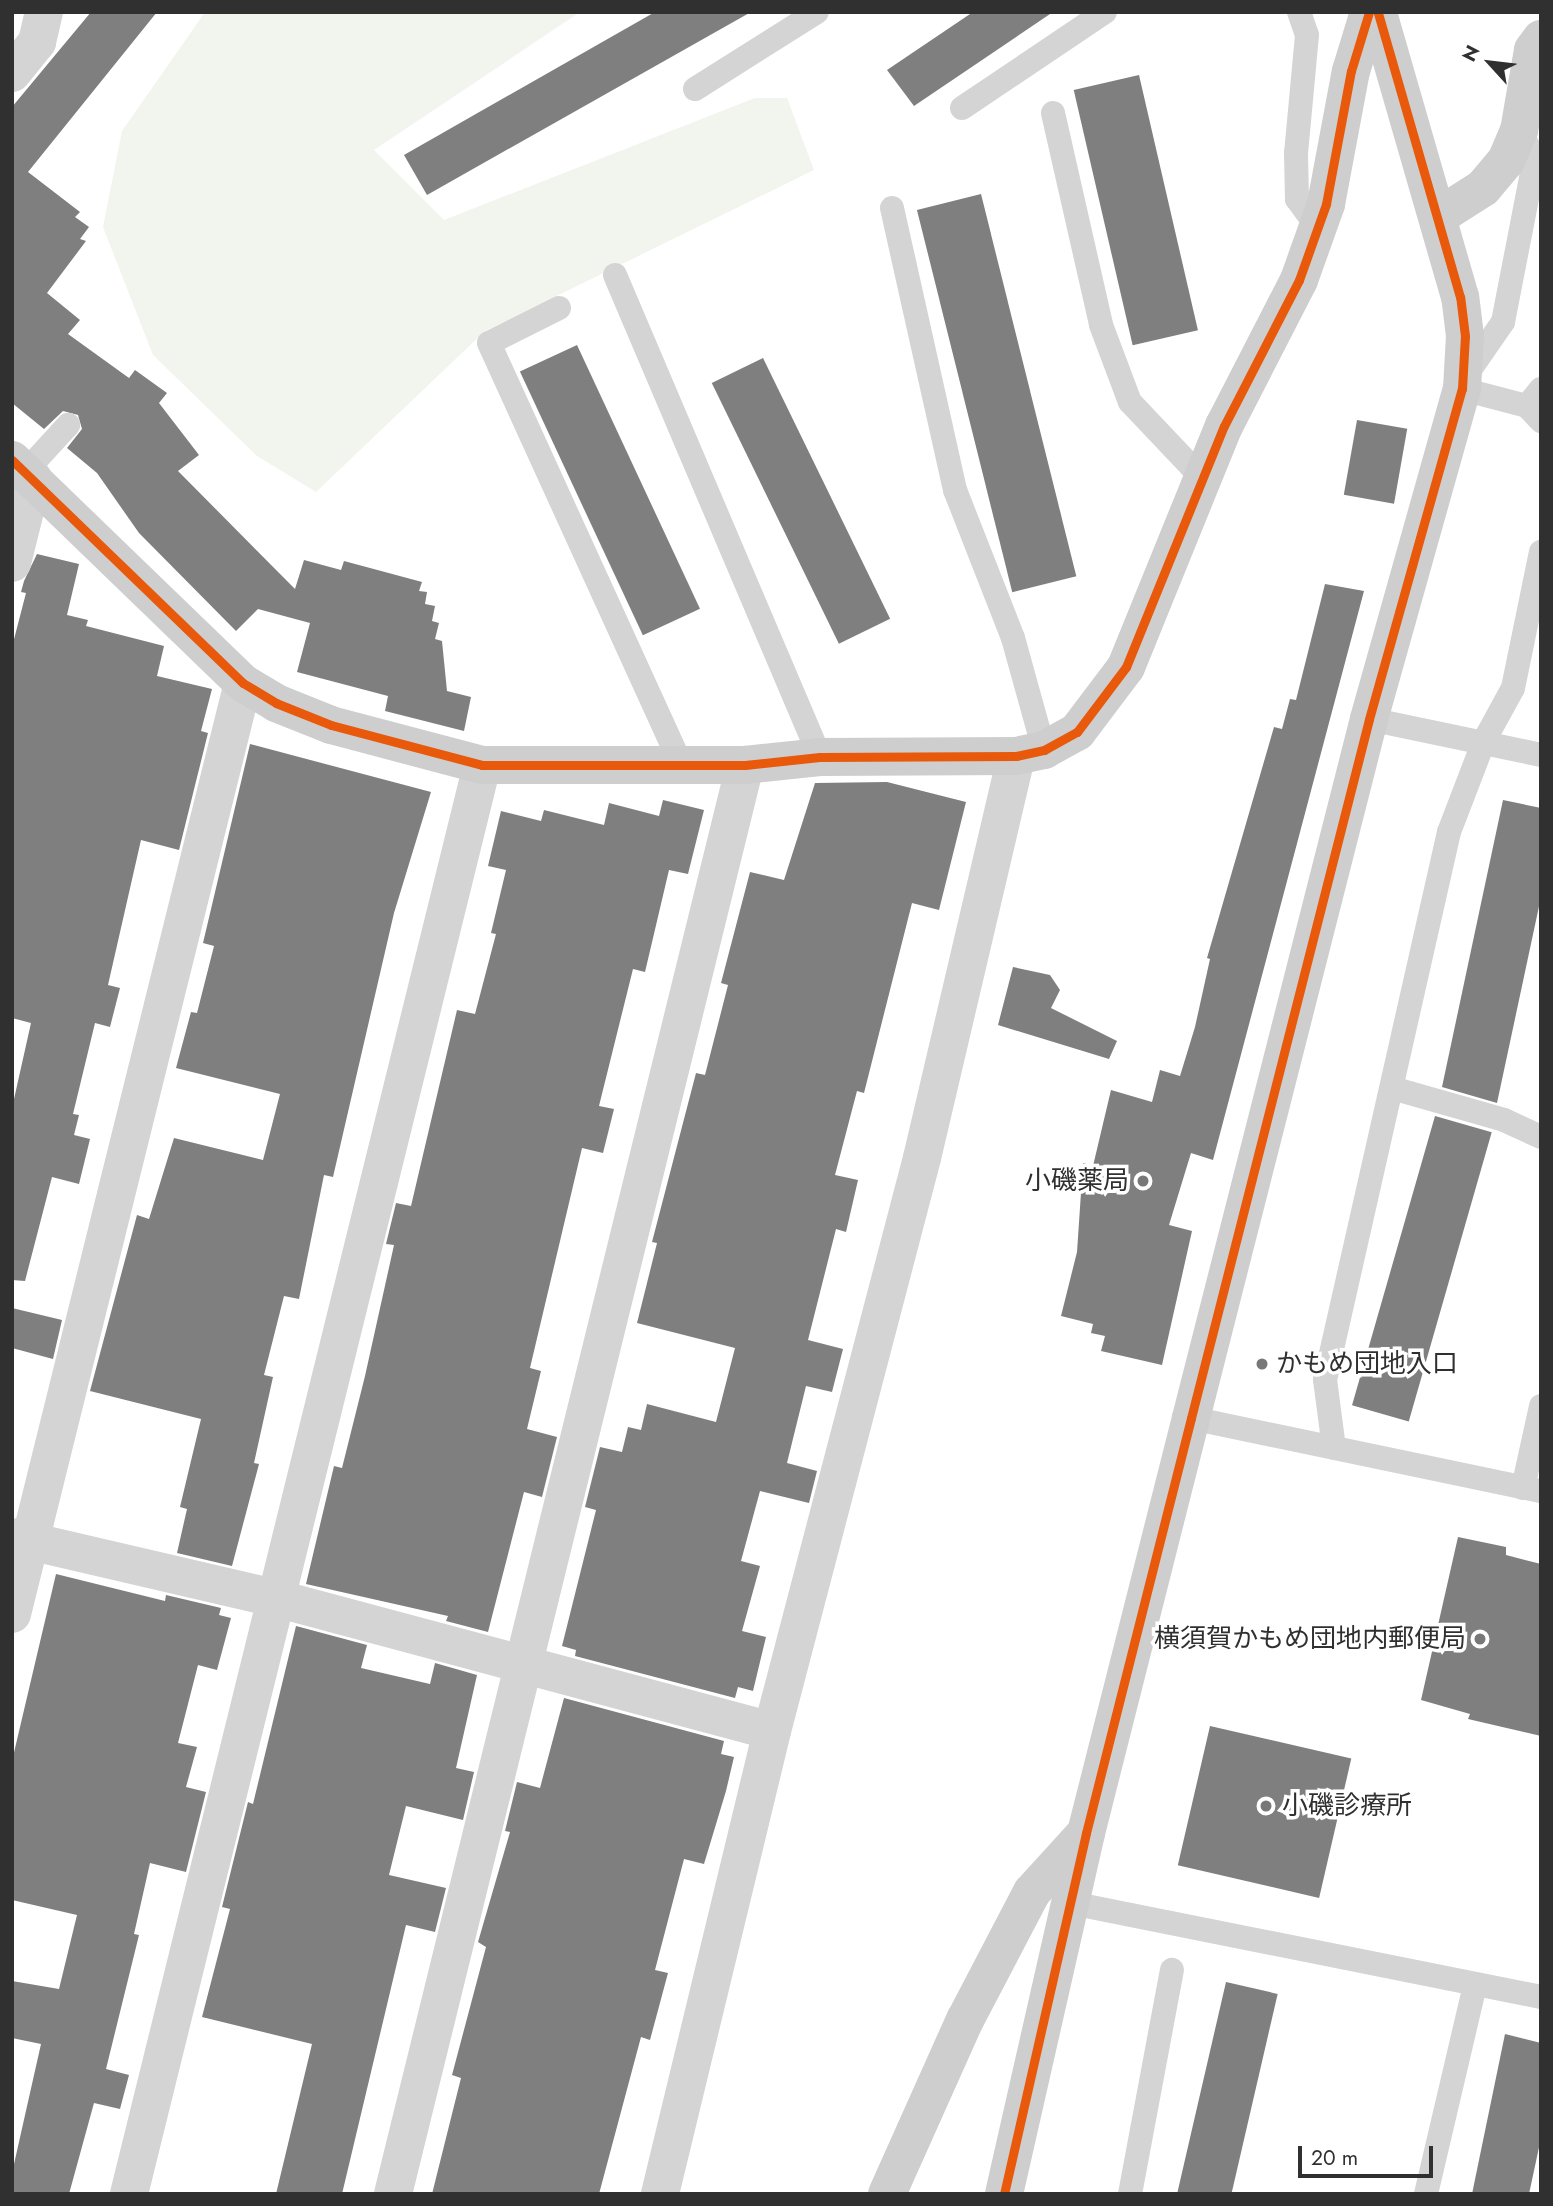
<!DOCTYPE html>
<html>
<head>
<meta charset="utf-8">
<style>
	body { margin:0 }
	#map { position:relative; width:1553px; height:2206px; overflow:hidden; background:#fff; font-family:Jost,"Noto Sans JP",sans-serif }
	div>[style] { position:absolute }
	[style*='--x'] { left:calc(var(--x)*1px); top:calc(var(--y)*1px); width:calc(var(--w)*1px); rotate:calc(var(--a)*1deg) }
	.green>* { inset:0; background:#f1f5ed }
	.building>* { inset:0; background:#7f7f7f; transform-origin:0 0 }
	.lane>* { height:24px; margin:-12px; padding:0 12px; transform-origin:12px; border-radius:12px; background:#d4d4d4 }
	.street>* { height:38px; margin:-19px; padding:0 19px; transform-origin:19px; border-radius:19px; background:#d4d4d4 }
	.secondary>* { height:38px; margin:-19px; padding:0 19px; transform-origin:19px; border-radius:19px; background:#cecece }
	.cycleway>* { height:9px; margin:-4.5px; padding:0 4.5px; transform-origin:4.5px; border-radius:4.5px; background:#e8590c }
	.dots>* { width:19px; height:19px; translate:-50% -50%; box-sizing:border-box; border:4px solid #fff; border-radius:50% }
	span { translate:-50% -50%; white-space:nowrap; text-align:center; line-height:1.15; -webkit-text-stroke:7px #fff; paint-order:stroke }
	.poi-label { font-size:26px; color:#303030 }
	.right { translate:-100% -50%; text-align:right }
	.left { translate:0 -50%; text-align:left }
	.frame { position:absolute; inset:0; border:14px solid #303030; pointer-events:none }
	.north { position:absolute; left:1455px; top:28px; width:70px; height:70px; -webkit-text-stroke:5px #fff; paint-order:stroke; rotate:297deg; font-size:19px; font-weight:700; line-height:28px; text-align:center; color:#303030 }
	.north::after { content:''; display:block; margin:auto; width:24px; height:32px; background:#303030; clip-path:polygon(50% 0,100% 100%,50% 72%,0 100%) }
	.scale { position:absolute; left:1298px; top:2146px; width:135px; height:32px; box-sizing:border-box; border:4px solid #303030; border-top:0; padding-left:9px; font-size:21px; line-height:24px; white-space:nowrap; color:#303030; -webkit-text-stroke:5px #fff; paint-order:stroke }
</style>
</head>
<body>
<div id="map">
	<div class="green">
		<div style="clip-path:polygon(210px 12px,580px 12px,374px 150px,444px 220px,755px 98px,787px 98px,814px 170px,485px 331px,316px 492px,257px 456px,153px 355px,103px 227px,122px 131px,203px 15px)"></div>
	</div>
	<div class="building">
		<div style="clip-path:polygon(91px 12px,157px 12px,28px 172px,80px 212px,75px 217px,89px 227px,80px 239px,86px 241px,47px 293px,80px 320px,68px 334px,129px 378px,135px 370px,167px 393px,159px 403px,199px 455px,178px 471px,295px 589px,304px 560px,341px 570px,344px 561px,422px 582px,419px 591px,427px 592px,425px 604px,435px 606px,432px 621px,439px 623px,435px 639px,442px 641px,447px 691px,471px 697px,464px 731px,385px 711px,388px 696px,297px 672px,310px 623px,258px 609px,236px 631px,139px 533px,97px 473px,67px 448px,82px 429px,78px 415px,63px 411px,44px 429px,12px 403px,12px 107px)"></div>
		<div style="clip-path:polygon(655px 12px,751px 12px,427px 195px,404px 155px)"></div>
		<div style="clip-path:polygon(973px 12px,1053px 12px,914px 106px,887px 70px)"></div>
		<div style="left:1139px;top:75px;width:262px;height:67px;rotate:77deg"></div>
		<div style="left:981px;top:194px;width:394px;height:66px;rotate:76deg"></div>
		<div style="left:577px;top:345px;width:291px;height:63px;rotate:65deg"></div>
		<div style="left:763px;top:358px;width:290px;height:57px;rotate:64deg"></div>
		<div style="left:1357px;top:420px;width:51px;height:76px;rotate:10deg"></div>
		<div style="clip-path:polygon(37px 554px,79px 564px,67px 615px,88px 620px,86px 626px,164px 646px,157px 676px,212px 689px,201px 731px,208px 733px,179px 850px,141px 840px,108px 985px,120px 988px,110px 1027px,95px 1023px,73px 1114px,79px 1115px,74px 1135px,90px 1139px,79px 1184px,52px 1177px,25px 1281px,12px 1280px,12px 1108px,31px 1023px,12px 1018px,12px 647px,26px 593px,21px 592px,24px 581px)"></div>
		<div style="clip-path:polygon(1325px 584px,1364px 591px,1213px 1160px,1191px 1153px,1169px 1225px,1192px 1231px,1162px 1365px,1101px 1351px,1105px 1336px,1091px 1333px,1093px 1324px,1061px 1316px,1077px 1252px,1083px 1163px,1093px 1166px,1111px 1090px,1152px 1102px,1160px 1070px,1180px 1076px,1195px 1027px,1210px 959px,1207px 958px,1274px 727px,1282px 729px,1290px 699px,1296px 700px)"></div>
		<div style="clip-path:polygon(250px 744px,431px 792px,394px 913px,333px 1177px,324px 1175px,299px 1299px,284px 1296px,264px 1375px,273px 1377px,254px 1463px,259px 1464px,232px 1566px,177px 1553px,187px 1509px,180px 1507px,201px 1419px,90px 1391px,137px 1215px,149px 1219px,174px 1138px,263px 1160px,280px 1094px,176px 1068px,191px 1012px,197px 1013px,214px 946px,203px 943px)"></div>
		<div style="clip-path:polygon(887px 782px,966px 802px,939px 910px,912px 903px,864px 1093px,857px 1091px,835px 1175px,858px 1180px,846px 1232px,836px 1229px,808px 1340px,843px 1349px,832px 1392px,806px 1386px,787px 1463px,817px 1471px,809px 1503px,760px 1491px,741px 1561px,760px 1566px,742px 1631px,766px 1637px,753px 1691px,738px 1687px,735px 1698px,575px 1656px,576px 1650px,562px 1646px,596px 1510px,585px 1507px,600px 1447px,622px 1452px,628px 1427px,641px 1430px,647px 1404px,716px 1422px,735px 1348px,637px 1323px,657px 1243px,652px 1242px,696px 1073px,705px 1075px,728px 985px,721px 983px,750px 872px,784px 880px,815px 783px)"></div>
		<div style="clip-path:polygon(663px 800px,704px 810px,688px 874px,669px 870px,645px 972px,633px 969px,599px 1106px,614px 1109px,603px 1153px,582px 1148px,530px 1368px,541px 1371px,527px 1429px,557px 1437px,542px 1497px,524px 1492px,488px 1632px,446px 1621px,448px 1616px,306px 1584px,334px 1466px,342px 1468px,365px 1376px,394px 1245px,386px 1244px,396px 1203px,411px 1206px,457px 1010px,475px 1014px,496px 934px,491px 933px,506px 870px,488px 866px,501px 811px,541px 821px,544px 810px,604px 825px,609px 803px,659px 816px)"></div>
		<div style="clip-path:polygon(1503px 800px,1541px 808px,1541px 897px,1497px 1103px,1442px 1087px)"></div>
		<div style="clip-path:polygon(1013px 967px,1050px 975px,1060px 990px,1051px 1008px,1117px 1041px,1109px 1059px,998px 1025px)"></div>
		<div style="left:1435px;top:1116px;width:59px;height:301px;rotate:16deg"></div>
		<div style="clip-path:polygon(12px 1308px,62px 1320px,53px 1359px,12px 1348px)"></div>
		<div style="clip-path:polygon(1458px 1537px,1506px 1547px,1506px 1555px,1541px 1564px,1541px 1736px,1468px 1719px,1470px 1714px,1421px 1700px)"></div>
		<div style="clip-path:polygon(56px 1574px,165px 1601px,166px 1595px,221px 1608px,219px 1615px,231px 1618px,217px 1670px,198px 1665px,178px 1743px,197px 1747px,186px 1787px,206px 1792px,186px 1872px,150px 1863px,134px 1934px,139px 1935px,106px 2069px,129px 2075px,120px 2109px,94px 2103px,69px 2194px,12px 2194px,12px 2173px,41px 2044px,12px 2038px,12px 1981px,59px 1989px,77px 1915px,12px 1900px,12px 1761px)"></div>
		<div style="clip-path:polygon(296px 1626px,367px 1645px,361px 1668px,430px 1684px,435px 1663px,477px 1675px,456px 1768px,474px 1772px,463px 1820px,406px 1806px,389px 1875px,446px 1888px,435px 1932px,406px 1925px,342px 2194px,276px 2194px,312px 2044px,202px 2017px,230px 1909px,222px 1907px,248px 1802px,253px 1804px)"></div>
		<div style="clip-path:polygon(564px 1698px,724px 1741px,721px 1754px,734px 1757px,726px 1791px,704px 1864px,684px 1859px,655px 1970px,668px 1973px,650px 2040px,641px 2037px,599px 2194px,432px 2194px,461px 2078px,452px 2075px,486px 1947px,478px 1942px,510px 1832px,505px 1831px,517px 1782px,540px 1788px)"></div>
		<div style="left:1210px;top:1726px;width:145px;height:143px;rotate:13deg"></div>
		<div style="left:1226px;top:1982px;width:53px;height:217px;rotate:13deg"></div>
		<div style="clip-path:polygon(1505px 2034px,1541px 2043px,1541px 2138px,1529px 2194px,1472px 2194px)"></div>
	</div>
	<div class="lane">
		<div style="--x:1299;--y:12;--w:24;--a:71"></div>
		<div style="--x:1307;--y:35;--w:119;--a:95.3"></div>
		<div style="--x:1296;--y:153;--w:46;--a:88.8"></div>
		<div style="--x:1297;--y:199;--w:37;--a:54"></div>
		<div style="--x:695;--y:89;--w:144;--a:-32.3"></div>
		<div style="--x:962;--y:108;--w:172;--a:-33.9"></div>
		<div style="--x:1053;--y:113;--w:217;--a:77.2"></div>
		<div style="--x:1101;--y:325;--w:82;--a:69.4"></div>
		<div style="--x:1130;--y:402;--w:105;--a:46.5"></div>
		<div style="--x:892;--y:208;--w:289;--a:77.4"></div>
		<div style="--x:955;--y:490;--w:159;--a:68.6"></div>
		<div style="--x:1013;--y:638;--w:116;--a:74.5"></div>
		<div style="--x:615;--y:275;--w:524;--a:66.96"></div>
		<div style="--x:559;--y:308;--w:78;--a:153.4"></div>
		<div style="--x:489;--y:343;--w:463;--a:65.5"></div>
		<div style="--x:1465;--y:377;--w:67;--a:-55.4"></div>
		<div style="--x:1503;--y:322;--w:168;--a:-79"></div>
		<div style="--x:1535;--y:157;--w:31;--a:-122"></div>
		<div style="--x:1462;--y:389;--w:67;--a:14.7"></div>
		<div style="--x:1527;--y:406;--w:21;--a:47"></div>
		<div style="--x:1527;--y:406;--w:22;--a:-51"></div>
		<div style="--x:25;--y:472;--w:64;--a:-47.5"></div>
		<div style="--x:1369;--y:719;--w:176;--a:11.8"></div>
		<div style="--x:1392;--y:1088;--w:116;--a:15.9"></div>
		<div style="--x:1504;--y:1120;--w:41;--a:24.7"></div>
		<div style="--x:1191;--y:1418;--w:358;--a:11.8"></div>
		<div style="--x:1334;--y:1448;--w:69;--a:-97.5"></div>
		<div style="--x:1325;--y:1380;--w:562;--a:-77.25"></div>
		<div style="--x:1449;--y:832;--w:97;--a:-69"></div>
		<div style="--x:1484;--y:741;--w:60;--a:-61.3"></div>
		<div style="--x:1513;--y:688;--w:139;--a:-78.4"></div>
		<div style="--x:1523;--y:1488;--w:84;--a:-77.6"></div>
		<div style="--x:1071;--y:1903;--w:479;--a:11.3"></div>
		<div style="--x:1130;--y:2194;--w:228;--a:-79.4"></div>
		<div style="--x:1426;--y:2194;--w:215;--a:-76.8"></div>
	</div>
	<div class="street">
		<div style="--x:12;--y:73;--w:40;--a:-51"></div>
		<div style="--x:37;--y:42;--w:31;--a:-77"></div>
		<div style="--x:12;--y:563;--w:87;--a:-76"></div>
		<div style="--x:12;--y:1537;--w:274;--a:13.1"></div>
		<div style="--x:279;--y:1599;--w:510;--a:14.99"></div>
		<div style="--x:12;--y:1614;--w:959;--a:-76.07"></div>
		<div style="--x:129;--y:2194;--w:1472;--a:-76.12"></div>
		<div style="--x:393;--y:2194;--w:1472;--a:-76.16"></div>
		<div style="--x:660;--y:2194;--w:476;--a:-76.4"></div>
		<div style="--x:772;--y:1731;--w:592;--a:-75.33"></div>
		<div style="--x:922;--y:1158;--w:413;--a:-76.8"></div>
	</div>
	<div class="secondary">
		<div style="--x:1439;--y:216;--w:52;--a:-32.5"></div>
		<div style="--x:1483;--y:188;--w:35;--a:-50"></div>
		<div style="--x:1506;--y:161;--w:33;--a:-67"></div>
		<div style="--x:1519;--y:131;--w:82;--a:-80.2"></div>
		<div style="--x:1533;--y:50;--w:14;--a:-54"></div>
		<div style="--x:12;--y:460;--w:321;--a:44"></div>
		<div style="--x:243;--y:683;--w:39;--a:31"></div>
		<div style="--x:276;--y:703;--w:59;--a:21.8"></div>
		<div style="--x:331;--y:725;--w:156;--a:14.8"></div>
		<div style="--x:482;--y:765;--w:263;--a:0"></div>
		<div style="--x:745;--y:765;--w:75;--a:-6.1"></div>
		<div style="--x:820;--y:757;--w:196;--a:-0.3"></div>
		<div style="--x:1016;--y:756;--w:29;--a:-12"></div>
		<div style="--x:1044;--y:750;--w:38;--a:-29"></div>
		<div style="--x:1077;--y:732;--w:81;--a:-53"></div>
		<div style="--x:1126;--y:667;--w:260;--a:-67.9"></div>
		<div style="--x:1224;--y:426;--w:164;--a:-62.8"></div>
		<div style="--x:1299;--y:280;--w:81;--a:-70.4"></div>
		<div style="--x:1326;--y:204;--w:135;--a:-79.4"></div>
		<div style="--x:1351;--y:71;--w:62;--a:-73"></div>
		<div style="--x:887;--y:2194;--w:191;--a:-65.9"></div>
		<div style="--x:965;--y:2020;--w:144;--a:-62.4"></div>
		<div style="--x:1032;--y:1892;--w:79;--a:-47.6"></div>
		<div style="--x:1004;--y:2194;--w:370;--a:-77.2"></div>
		<div style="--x:1086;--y:1833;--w:428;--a:-75.8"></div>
		<div style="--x:1191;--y:1418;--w:721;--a:-75.71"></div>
		<div style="--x:1369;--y:719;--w:343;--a:-74.3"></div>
		<div style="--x:1462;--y:389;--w:53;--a:-86.8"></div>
		<div style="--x:1465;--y:336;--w:39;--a:-97"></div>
		<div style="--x:1460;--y:297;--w:297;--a:-106.1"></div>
	</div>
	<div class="cycleway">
		<div style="--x:12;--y:460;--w:321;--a:44"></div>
		<div style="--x:243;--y:683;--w:39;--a:31"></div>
		<div style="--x:276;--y:703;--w:59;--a:21.8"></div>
		<div style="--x:331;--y:725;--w:156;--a:14.8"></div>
		<div style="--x:482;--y:765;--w:263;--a:0"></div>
		<div style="--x:745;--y:765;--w:75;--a:-6.1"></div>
		<div style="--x:820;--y:757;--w:196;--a:-0.3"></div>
		<div style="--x:1016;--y:756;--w:29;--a:-12"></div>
		<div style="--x:1044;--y:750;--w:38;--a:-29"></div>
		<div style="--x:1077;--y:732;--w:81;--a:-53"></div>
		<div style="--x:1126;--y:667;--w:260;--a:-67.9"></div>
		<div style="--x:1224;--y:426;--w:164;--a:-62.8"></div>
		<div style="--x:1299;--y:280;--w:81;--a:-70.4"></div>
		<div style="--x:1326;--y:204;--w:135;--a:-79.4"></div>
		<div style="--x:1351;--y:71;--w:62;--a:-73"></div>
		<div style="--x:1004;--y:2194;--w:370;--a:-77.2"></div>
		<div style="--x:1086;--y:1833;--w:428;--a:-75.8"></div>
		<div style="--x:1191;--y:1418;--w:721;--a:-75.71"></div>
		<div style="--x:1369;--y:719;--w:343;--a:-74.3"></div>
		<div style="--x:1462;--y:389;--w:53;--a:-86.8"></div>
		<div style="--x:1465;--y:336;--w:39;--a:-97"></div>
		<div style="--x:1460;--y:297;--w:297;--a:-106.1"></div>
	</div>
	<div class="dots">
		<div style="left:1143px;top:1181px;background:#787878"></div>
		<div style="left:1262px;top:1364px;background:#787878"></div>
		<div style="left:1480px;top:1639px;background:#787878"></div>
		<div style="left:1266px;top:1806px;background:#787878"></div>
	</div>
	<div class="poi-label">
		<span class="right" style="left:1129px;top:1181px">小磯薬局</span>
		<span class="left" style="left:1276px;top:1364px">かもめ団地入口</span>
		<span class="right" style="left:1466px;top:1639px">横須賀かもめ団地内郵便局</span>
		<span class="left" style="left:1282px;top:1806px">小磯診療所</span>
	</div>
	<div class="frame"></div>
	<div class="north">N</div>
	<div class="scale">20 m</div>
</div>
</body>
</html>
